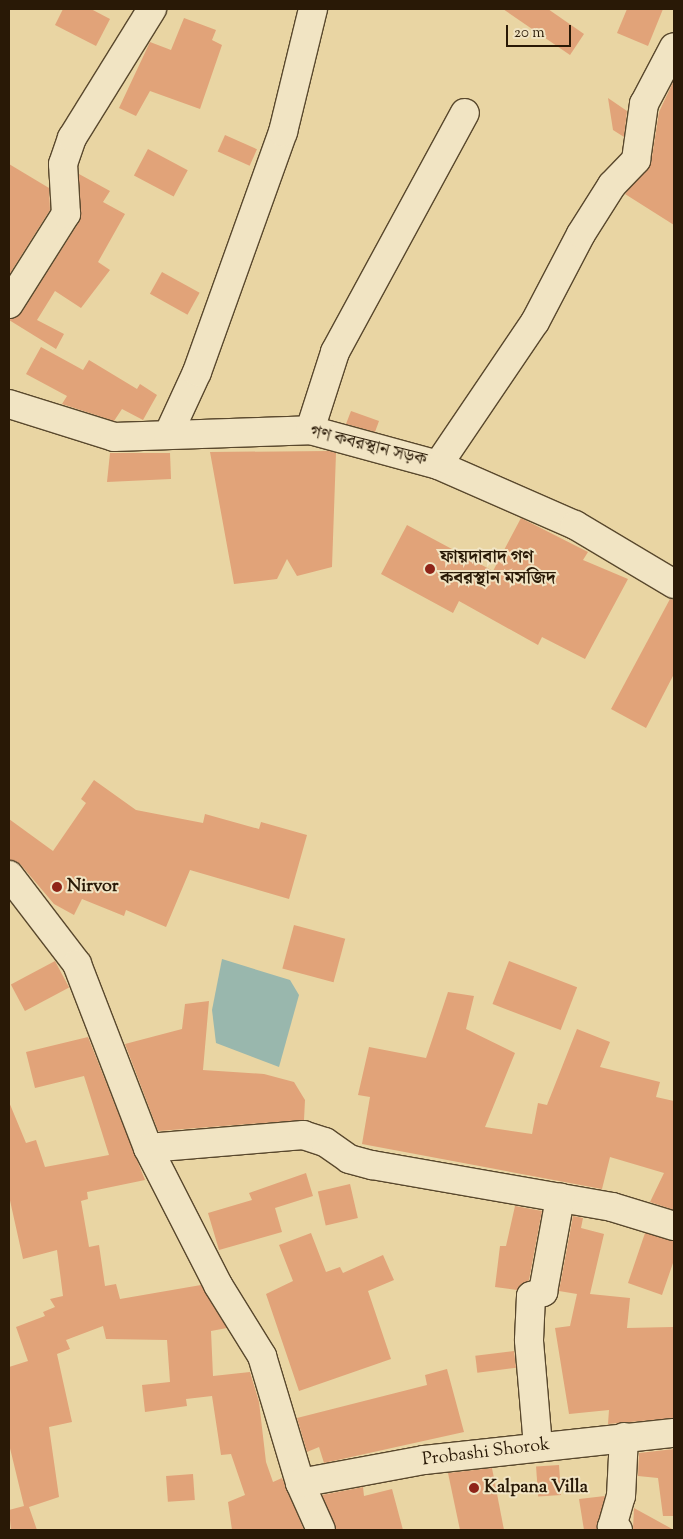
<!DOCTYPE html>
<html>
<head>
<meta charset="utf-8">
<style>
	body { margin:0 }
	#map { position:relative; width:683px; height:1539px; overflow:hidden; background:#e9d5a3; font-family:"Sorts Mill Goudy","Noto Serif Bengali",serif }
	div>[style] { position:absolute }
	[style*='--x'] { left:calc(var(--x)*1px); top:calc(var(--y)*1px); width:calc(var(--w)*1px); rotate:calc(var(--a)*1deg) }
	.water>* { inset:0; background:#99b7ad }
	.building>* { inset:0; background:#e1a379; transform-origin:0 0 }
	.roads { filter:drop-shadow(1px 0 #59482d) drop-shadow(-1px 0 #59482d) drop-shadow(0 1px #59482d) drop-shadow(0 -1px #59482d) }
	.minor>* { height:28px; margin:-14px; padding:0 14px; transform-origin:14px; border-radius:14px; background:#f1e4c3 }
	.dots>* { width:14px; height:14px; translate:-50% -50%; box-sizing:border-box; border:2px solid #f1e4c3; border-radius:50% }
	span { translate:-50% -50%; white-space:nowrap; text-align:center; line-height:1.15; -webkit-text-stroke:4px #f1e4c3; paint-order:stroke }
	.street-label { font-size:18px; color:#291906 }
	.poi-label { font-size:18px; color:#291906; font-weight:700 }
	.left { translate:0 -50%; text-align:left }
	.frame { position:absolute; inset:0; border:10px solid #291906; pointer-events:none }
	.scale { position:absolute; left:506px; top:25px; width:65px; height:22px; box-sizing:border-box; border:2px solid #291906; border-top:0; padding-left:6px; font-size:15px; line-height:18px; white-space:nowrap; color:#291906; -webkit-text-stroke:4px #f1e4c3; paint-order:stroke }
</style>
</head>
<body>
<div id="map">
	<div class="water">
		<div style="clip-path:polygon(222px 959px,290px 980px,299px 995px,279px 1067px,216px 1043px,212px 1010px)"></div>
	</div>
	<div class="building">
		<div style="clip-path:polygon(63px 9px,91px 9px,110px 19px,96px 46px,55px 25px)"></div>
		<div style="clip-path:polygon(503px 9px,548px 9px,584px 34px,570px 55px)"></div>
		<div style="clip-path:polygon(627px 9px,663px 9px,648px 46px,617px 33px)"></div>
		<div style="clip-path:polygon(184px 18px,216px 30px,212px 40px,222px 45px,200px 109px,150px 91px,136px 116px,119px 108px,150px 42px,171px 50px)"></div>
		<div style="clip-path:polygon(674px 80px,674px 225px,625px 194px,651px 163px,659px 112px)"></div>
		<div style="clip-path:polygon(608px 98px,627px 111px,624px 137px,613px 130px)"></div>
		<div style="left:225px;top:135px;width:35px;height:18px;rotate:24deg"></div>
		<div style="left:148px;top:149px;width:45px;height:30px;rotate:28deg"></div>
		<div style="clip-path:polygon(9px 164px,49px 188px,50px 210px,9px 275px)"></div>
		<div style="clip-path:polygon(79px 174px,110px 191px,103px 202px,125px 214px,98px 262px,110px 270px,81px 308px,55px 291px,37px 320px,64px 334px,56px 349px,9px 320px,22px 312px,79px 222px)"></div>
		<div style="left:162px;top:272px;width:43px;height:25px;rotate:29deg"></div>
		<div style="clip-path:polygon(41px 347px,83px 370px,89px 360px,137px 389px,140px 384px,157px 395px,143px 420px,122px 409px,114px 421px,62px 404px,67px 396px,26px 374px)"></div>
		<div style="clip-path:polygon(351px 411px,379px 421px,375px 432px,346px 424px)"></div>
		<div style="clip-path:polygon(329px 451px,336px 453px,332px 567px,297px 576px,287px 559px,277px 579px,234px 584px,210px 452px)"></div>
		<div style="clip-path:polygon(110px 453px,170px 453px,171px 479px,107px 482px)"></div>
		<div style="clip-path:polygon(521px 518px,588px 552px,583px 560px,628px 579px,585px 659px,542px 637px,538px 645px,459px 601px,453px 613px,381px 574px,407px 525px,493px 571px)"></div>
		<div style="clip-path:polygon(670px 599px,674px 600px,674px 674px,646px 728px,611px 709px)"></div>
		<div style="clip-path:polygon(94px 780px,136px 810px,203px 823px,205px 814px,259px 829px,261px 822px,307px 835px,289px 899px,190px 870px,166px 927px,126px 910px,124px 916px,82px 899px,74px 915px,54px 904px,21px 865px,9px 860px,9px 819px,53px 851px,86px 803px,81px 799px)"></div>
		<div style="left:294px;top:925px;width:53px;height:45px;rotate:15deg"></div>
		<div style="left:55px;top:961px;width:30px;height:50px;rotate:62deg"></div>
		<div style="left:509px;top:961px;width:73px;height:46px;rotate:21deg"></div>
		<div style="clip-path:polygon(448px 992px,474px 996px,466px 1029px,515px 1053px,485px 1127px,532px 1134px,538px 1103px,547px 1105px,577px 1029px,610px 1042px,600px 1067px,660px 1082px,656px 1097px,674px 1101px,674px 1210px,650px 1202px,664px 1173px,610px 1157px,602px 1189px,362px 1144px,370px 1097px,358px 1095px,369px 1047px,426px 1058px)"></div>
		<div style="clip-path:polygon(209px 1001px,203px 1070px,264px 1074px,294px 1082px,305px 1100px,304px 1120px,158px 1131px,125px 1044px,182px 1029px,185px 1004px)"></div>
		<div style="clip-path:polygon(88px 1037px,145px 1180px,87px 1192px,88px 1199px,81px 1201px,89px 1247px,99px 1245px,105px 1286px,116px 1284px,120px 1299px,201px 1285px,227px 1328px,211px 1331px,213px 1376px,250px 1372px,259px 1402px,266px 1462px,273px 1482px,282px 1478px,304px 1530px,232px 1530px,228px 1502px,245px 1495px,231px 1454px,221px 1455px,212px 1396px,186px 1399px,187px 1406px,145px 1412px,142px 1385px,170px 1382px,167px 1340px,106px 1339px,103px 1326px,66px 1340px,70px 1349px,57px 1354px,72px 1422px,49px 1427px,59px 1497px,29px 1507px,37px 1530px,11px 1530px,9px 1510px,24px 1506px,9px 1444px,9px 1367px,28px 1361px,16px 1327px,45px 1316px,43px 1312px,55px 1307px,50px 1299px,63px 1296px,57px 1250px,23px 1259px,9px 1196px,9px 1102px,26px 1143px,36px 1140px,45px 1167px,109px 1155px,84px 1076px,35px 1088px,26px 1052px)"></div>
		<div style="clip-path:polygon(306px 1173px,313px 1196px,275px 1208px,282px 1232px,219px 1250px,208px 1213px,252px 1200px,249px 1193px)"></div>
		<div style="left:350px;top:1184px;width:35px;height:33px;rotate:77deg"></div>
		<div style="clip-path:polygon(515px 1206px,542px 1211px,529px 1280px,517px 1290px,495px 1287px,500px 1246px,506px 1246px)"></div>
		<div style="clip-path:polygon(573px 1216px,583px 1218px,581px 1228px,604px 1234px,590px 1294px,630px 1298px,627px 1328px,673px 1327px,674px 1418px,608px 1424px,609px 1410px,569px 1414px,555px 1328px,570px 1326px,577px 1294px,559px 1291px)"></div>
		<div style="clip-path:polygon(311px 1233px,326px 1272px,340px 1267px,343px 1273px,383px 1255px,394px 1280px,368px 1291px,391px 1359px,299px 1391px,266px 1294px,293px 1281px,279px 1245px)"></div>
		<div style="clip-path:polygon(645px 1233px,674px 1241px,674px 1260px,662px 1295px,628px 1283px)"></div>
		<div style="left:514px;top:1351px;width:17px;height:39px;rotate:83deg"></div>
		<div style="clip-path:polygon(447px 1369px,464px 1432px,324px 1463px,319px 1447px,307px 1452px,297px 1418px,427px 1385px,425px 1375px)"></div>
		<div style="clip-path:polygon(674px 1449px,674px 1516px,663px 1516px,658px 1478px,638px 1476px,639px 1453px)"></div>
		<div style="left:559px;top:1465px;width:30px;height:23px;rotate:86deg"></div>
		<div style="clip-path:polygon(492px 1468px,504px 1530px,460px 1530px,448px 1473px)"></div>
		<div style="left:193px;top:1474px;width:26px;height:27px;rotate:86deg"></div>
		<div style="clip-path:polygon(363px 1487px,364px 1496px,392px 1489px,403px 1530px,336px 1530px,322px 1495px)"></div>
		<div style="clip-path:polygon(605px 1496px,597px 1530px,584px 1530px,579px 1499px)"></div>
		<div style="clip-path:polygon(634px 1508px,674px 1530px,633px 1530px)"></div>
	</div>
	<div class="roads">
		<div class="minor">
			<div style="--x:9;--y:304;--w:107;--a:-57.7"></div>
			<div style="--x:66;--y:214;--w:50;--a:-93.4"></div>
			<div style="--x:63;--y:164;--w:28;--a:-71"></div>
			<div style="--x:72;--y:138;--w:152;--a:-58.2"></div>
			<div style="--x:9;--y:404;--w:110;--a:17.4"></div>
			<div style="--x:114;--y:437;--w:196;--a:-2"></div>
			<div style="--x:310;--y:430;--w:133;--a:15.3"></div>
			<div style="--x:438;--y:465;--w:150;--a:23.7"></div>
			<div style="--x:575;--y:525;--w:115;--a:30.8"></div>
			<div style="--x:310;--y:430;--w:82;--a:-72.2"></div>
			<div style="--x:335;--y:352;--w:272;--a:-61.5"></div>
			<div style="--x:168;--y:435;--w:69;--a:-65.3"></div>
			<div style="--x:197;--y:372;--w:255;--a:-70.3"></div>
			<div style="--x:283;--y:132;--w:127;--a:-76.3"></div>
			<div style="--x:438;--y:465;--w:173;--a:-55.9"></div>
			<div style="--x:535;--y:322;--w:99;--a:-62.4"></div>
			<div style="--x:581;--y:234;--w:58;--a:-57.7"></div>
			<div style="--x:612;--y:185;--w:35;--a:-46"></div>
			<div style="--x:636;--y:160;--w:57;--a:-81.9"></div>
			<div style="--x:644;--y:104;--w:64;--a:-62.2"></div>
			<div style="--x:9;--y:875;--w:112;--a:52.6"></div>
			<div style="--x:77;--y:964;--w:197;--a:68.9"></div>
			<div style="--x:148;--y:1148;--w:154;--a:62.9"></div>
			<div style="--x:218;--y:1285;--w:84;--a:58.2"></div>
			<div style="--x:262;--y:1356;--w:133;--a:73.3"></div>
			<div style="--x:300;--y:1483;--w:51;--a:65.9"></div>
			<div style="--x:148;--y:1148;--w:156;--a:-4.8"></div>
			<div style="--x:303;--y:1135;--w:23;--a:18"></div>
			<div style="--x:325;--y:1142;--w:29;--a:35"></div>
			<div style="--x:349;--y:1159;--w:24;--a:15"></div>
			<div style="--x:372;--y:1165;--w:244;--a:9.9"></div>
			<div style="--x:612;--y:1207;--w:65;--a:17"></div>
			<div style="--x:538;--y:1446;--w:106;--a:-94.9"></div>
			<div style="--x:529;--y:1340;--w:44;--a:-87.4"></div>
			<div style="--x:531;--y:1296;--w:13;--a:-18"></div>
			<div style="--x:543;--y:1292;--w:96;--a:-79.7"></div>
			<div style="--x:300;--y:1483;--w:126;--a:-10.5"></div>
			<div style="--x:424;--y:1460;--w:251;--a:-6.2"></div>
			<div style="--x:618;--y:1530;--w:7;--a:-153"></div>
			<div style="--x:612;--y:1527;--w:32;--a:-74"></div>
			<div style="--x:621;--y:1496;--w:59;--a:-87.1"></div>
		</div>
	</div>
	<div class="dots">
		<div style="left:430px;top:569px;background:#8f2418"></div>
		<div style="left:57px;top:887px;background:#8f2418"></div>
		<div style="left:474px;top:1488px;background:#8f2418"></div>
	</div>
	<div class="street-label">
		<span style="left:368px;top:447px;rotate:14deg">গণ কবরস্থান সড়ক</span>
		<span style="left:486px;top:1453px;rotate:-7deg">Probashi Shorok</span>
	</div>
	<div class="poi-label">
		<span class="left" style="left:440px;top:569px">ফায়দাবাদ গণ<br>কবরস্থান মসজিদ</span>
		<span class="left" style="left:67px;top:887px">Nirvor</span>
		<span class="left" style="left:484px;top:1488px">Kalpana Villa</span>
	</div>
	<div class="frame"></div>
	<div class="scale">20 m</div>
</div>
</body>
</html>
